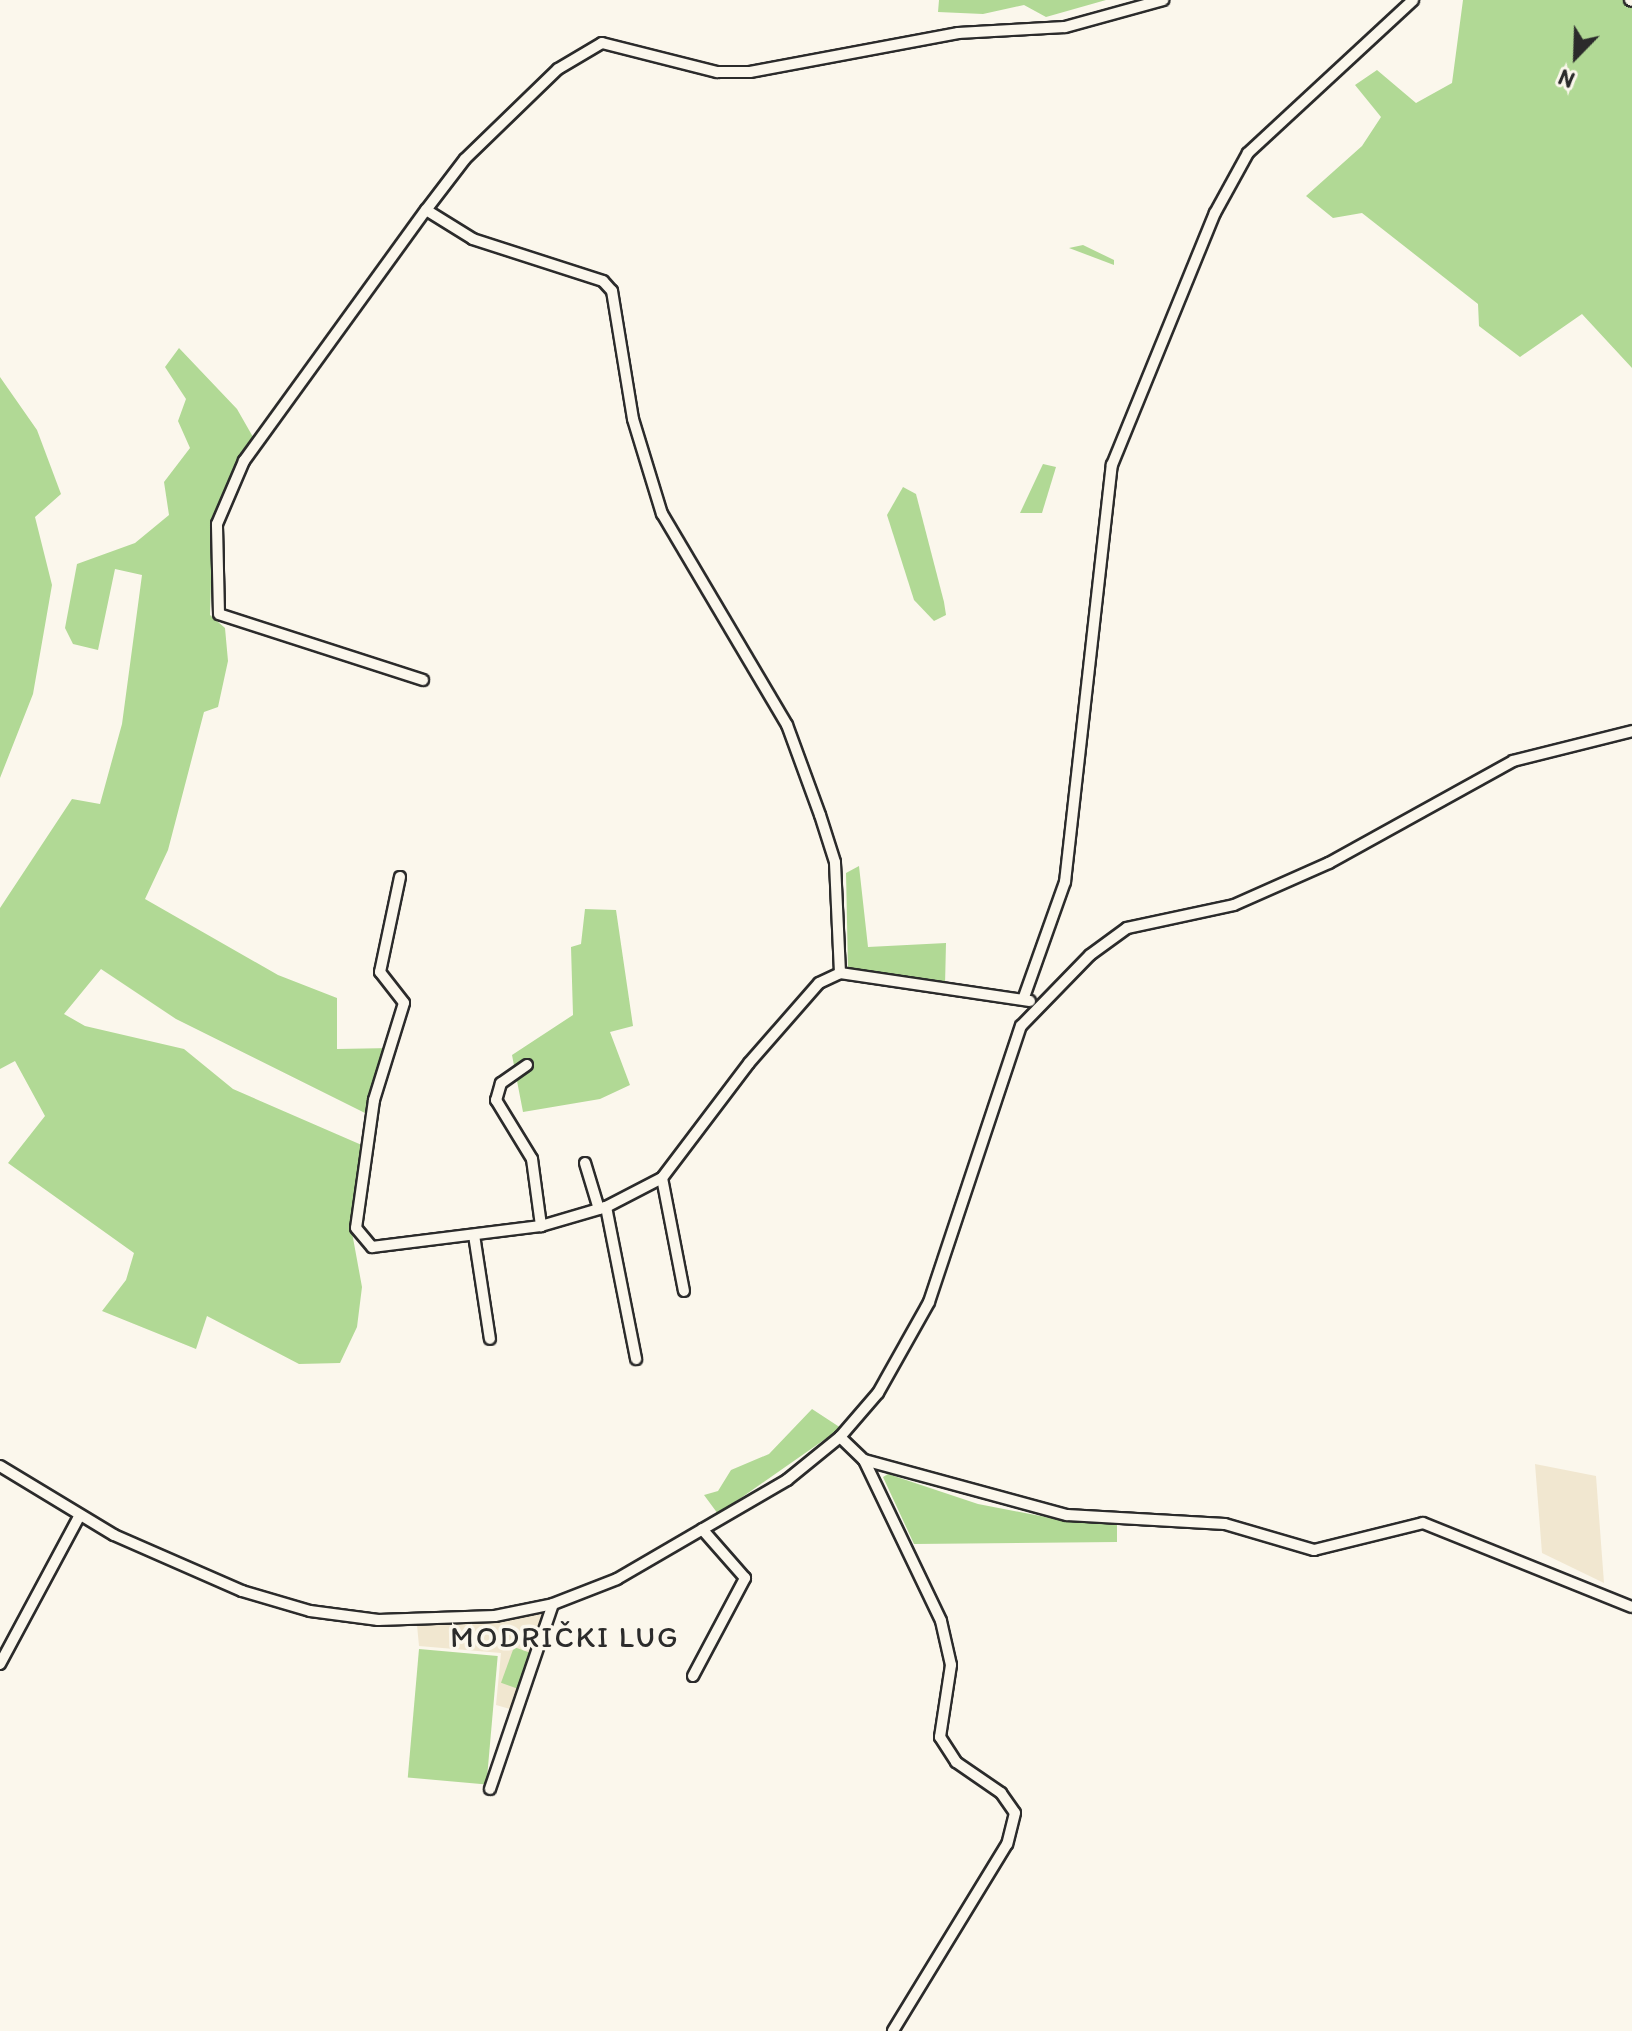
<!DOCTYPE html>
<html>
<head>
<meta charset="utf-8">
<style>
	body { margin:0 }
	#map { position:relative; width:1632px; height:2031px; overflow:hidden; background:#fbf7ec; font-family:Itim,sans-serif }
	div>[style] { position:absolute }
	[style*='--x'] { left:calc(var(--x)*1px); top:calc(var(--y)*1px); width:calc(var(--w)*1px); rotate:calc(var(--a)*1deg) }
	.built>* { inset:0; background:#f1e7d0 }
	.green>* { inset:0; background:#b1d995; transform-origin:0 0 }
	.roads { filter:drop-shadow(2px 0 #2b2b2b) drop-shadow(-2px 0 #2b2b2b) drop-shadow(0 2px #2b2b2b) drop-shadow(0 -2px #2b2b2b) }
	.minor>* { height:10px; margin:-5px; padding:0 5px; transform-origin:5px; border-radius:5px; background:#fbf7ec }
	span { translate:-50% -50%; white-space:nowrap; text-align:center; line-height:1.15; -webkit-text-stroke:7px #fbf7ec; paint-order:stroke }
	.quarter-label { font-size:30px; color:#2b2b2b; letter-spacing:2px }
	.north { position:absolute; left:1536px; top:16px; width:80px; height:80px; -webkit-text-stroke:6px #fbf7ec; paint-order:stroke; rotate:203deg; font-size:22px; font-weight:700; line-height:32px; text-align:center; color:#2b2b2b }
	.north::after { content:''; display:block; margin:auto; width:28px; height:36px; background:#2b2b2b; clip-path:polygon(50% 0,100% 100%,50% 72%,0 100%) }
</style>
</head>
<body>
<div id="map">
	<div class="built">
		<div style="clip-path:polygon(1535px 1464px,1596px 1476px,1604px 1583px,1542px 1553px)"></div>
		<div style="clip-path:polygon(548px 1610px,514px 1710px,496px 1705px,501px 1653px,419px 1646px,417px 1625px)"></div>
	</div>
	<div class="green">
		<div style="clip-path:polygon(939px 0,1106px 0,1046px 17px,1024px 5px,983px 14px,938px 12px)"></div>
		<div style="clip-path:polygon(1463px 0,1632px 0,1632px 368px,1582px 314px,1520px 357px,1479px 326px,1478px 304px,1362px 213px,1333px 218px,1306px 196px,1362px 146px,1381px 117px,1355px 85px,1377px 70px,1416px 103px,1452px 83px)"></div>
		<div style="clip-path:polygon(1083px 245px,1114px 260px,1114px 265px,1069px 248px)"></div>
		<div style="clip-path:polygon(179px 348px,237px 409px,253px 437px,213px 517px,210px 615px,225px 628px,228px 661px,218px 707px,204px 712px,168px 850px,145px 899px,278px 975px,337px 998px,337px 1049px,392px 1048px,367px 1114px,176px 1019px,101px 969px,64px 1014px,85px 1026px,184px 1049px,233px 1089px,364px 1146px,351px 1227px,362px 1287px,357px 1327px,340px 1363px,299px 1364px,207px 1316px,196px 1349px,102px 1311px,126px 1280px,134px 1253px,8px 1163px,45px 1116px,15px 1061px,0 1069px,0 908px,72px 799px,100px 804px,122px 724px,142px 575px,115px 569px,98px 650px,73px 644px,65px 628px,77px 564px,135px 543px,169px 515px,164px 482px,190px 448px,178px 421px,186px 399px,165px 367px)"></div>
		<div style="clip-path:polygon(0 377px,37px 430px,61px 494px,35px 517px,52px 585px,33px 694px,0 778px)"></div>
		<div style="clip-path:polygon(1043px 464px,1056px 467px,1042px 513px,1020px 513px)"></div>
		<div style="clip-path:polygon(903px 487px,916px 494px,944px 602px,946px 615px,934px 621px,914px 600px,887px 515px)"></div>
		<div style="clip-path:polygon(859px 866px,868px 947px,946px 943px,945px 986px,848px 970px,846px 873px)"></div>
		<div style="clip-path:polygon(585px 909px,616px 910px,633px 1026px,610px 1032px,630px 1085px,600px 1099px,523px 1112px,512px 1055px,573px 1015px,571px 947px,581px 944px)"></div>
		<div style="clip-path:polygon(812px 1409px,841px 1428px,718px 1514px,704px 1495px,718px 1491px,731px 1470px,769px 1454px)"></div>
		<div style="clip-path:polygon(888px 1474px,978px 1504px,1071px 1522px,1117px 1523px,1117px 1542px,914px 1544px,883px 1477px)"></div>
		<div style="left:514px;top:1647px;width:20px;height:38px;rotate:20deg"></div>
		<div style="left:419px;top:1649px;width:79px;height:129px;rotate:5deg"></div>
	</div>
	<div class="roads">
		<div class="minor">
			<div style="--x:1630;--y:0;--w:2;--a:27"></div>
			<div style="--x:423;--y:680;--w:214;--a:-162.1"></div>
			<div style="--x:219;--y:614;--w:90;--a:-91.3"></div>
			<div style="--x:217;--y:524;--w:69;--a:-66.8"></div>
			<div style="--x:244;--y:461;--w:310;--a:-54.1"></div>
			<div style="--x:426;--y:210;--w:64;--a:-52.6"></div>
			<div style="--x:465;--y:159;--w:129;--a:-44.1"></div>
			<div style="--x:558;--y:69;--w:51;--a:-30.6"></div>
			<div style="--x:602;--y:43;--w:119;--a:14.2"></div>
			<div style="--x:717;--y:72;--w:33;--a:0"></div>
			<div style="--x:750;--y:72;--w:212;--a:-10.6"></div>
			<div style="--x:958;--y:33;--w:107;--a:-3.2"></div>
			<div style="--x:1065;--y:27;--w:102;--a:-15.4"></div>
			<div style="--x:400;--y:877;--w:97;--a:101.9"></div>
			<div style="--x:380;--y:972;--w:39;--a:52"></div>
			<div style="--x:404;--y:1003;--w:102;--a:107.2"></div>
			<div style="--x:374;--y:1100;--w:129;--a:98"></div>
			<div style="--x:356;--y:1228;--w:25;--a:50"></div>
			<div style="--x:372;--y:1247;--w:170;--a:-7.1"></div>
			<div style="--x:541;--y:1226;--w:68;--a:-16.3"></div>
			<div style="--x:606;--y:1207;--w:63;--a:-27.4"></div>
			<div style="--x:662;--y:1178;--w:144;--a:-52.9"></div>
			<div style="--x:749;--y:1063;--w:106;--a:-48.8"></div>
			<div style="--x:819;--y:983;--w:23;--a:-25"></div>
			<div style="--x:840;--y:973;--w:111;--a:-92.6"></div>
			<div style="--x:835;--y:862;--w:49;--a:-107.7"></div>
			<div style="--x:820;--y:815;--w:96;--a:-110.1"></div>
			<div style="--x:787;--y:725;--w:245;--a:-120.6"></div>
			<div style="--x:662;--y:514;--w:99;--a:-107"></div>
			<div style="--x:633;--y:419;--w:130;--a:-99.3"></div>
			<div style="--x:612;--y:291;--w:13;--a:-132"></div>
			<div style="--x:603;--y:281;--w:137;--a:-162.1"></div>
			<div style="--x:473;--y:239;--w:55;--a:-148.3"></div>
			<div style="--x:840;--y:973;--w:192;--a:8.4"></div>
			<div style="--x:1024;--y:997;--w:122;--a:-70.4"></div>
			<div style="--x:1065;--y:882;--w:420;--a:-83.6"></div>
			<div style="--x:1112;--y:465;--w:272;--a:-67.8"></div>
			<div style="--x:1215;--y:213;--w:68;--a:-61.2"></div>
			<div style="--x:1248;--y:153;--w:225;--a:-42.8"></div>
			<div style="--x:527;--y:1065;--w:32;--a:145"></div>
			<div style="--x:501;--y:1083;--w:18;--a:106"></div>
			<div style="--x:496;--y:1100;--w:69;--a:58.6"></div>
			<div style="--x:532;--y:1159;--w:68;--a:82.3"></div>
			<div style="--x:585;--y:1163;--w:48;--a:73.1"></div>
			<div style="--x:662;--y:1178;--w:115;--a:79"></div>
			<div style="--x:606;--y:1207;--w:155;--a:78.8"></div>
			<div style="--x:474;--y:1235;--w:105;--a:81.3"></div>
			<div style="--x:840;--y:1437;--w:33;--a:44"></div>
			<div style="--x:864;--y:1460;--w:178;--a:64.4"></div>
			<div style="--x:941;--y:1621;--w:45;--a:77.2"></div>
			<div style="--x:951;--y:1665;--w:73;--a:98.7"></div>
			<div style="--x:940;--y:1737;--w:30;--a:57"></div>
			<div style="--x:956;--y:1762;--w:55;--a:34.6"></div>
			<div style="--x:1001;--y:1793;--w:24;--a:55"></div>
			<div style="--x:1015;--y:1813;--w:32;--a:104"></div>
			<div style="--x:1007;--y:1844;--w:219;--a:121.4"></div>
			<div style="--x:864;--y:1460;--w:210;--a:15.2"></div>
			<div style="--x:1067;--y:1515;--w:158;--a:3.3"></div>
			<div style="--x:1225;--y:1524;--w:93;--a:16.3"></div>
			<div style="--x:1314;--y:1550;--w:112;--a:-13.9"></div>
			<div style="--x:1423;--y:1523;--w:225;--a:21.9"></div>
			<div style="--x:0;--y:1466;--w:133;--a:31.2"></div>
			<div style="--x:114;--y:1535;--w:140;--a:23.6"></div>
			<div style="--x:242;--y:1591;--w:71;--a:16.4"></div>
			<div style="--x:310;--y:1611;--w:69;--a:7.5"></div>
			<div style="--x:378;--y:1620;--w:117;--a:-2"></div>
			<div style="--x:495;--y:1616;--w:59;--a:-11.7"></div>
			<div style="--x:553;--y:1604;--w:69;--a:-21.3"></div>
			<div style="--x:617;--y:1579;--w:197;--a:-30.2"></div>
			<div style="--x:787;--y:1480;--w:68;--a:-39.1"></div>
			<div style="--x:840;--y:1437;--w:58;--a:-49.2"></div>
			<div style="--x:878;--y:1393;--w:104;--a:-60.7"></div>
			<div style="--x:929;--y:1302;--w:291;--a:-71.6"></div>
			<div style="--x:1021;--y:1026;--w:99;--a:-45.8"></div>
			<div style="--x:1090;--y:955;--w:46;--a:-36.1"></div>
			<div style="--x:1127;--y:928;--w:109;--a:-12.1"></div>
			<div style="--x:1234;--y:905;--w:104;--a:-23.9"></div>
			<div style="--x:1329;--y:863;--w:210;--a:-29"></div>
			<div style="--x:1513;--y:761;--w:123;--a:-14.1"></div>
			<div style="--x:0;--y:1664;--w:169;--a:-61.8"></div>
			<div style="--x:693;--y:1676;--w:111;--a:-62"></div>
			<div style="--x:745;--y:1578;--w:65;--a:-131.3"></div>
			<div style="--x:490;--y:1789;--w:195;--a:-71.2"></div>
		</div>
	</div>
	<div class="quarter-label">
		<span style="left:565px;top:1637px">MODRIČKI LUG</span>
	</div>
	<div class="north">N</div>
</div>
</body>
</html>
